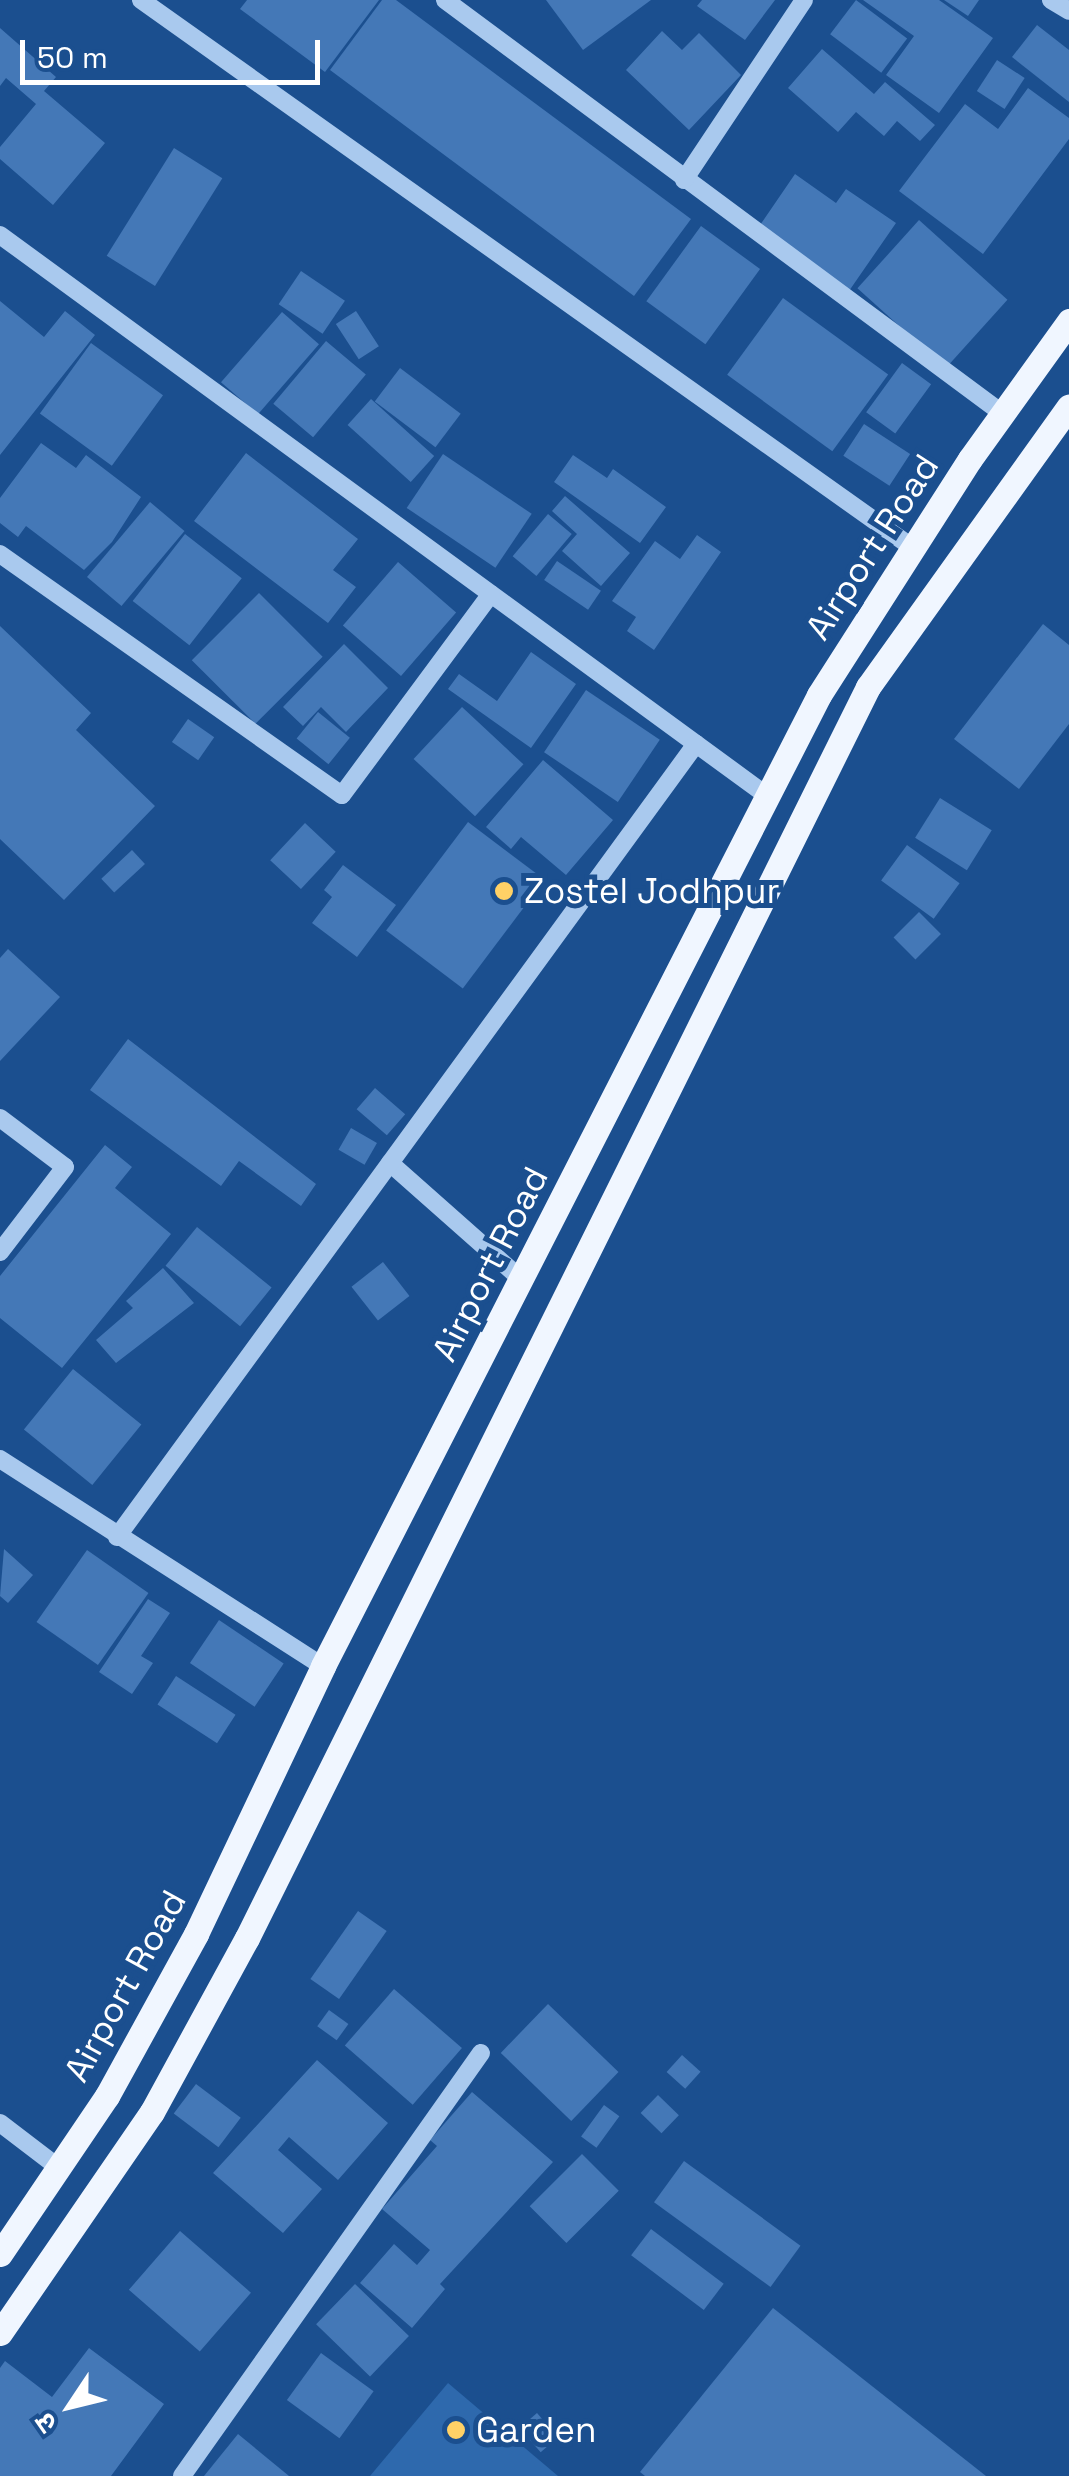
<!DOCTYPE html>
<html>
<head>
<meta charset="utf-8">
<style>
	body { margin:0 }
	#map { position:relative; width:1069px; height:2476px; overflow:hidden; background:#1b4f8f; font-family:"Space Grotesk","Noto Sans Devanagari",sans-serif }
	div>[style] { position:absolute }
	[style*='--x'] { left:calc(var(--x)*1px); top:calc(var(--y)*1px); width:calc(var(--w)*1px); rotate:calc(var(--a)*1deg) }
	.green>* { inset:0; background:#2e69ad }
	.building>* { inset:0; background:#4478b7; transform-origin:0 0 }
	.minor>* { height:18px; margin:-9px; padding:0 9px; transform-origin:9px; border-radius:9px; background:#a9c9ee }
	.major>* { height:25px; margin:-12.5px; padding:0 12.5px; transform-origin:12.5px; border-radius:12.5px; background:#f0f6ff }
	.dots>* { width:28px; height:28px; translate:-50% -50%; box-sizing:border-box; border:5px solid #1b4f8f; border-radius:50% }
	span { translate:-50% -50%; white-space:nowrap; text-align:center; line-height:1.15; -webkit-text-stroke:10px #1b4f8f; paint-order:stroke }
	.street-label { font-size:35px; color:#fff }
	.poi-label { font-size:35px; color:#fff }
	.left { translate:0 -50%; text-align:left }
	.north { position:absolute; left:20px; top:2356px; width:100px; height:100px; -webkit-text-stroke:8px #1b4f8f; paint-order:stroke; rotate:235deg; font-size:28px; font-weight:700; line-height:40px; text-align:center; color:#fff }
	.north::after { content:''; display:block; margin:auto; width:35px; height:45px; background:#fff; clip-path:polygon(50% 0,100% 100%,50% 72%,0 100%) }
	.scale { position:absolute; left:20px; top:40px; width:300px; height:45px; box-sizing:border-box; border:5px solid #fff; border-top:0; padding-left:12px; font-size:30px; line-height:35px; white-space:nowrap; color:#fff; -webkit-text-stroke:8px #1b4f8f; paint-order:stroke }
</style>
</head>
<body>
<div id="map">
	<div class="green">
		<div style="clip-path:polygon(448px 2383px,558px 2476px,370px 2476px)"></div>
	</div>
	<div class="building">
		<div style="clip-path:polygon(247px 0,379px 0,325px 72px,240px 9px)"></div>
		<div style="clip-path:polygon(382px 0,396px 0,691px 219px,634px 296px,330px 70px)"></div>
		<div style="clip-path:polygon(546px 0,651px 0,583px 50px)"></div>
		<div style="clip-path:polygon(702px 0,775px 0,745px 40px,697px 6px)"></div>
		<div style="left:856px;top:0;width:64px;height:43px;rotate:37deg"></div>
		<div style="clip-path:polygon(863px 0,939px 0,993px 38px,939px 113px,886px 75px,914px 36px)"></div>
		<div style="clip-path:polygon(944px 0,979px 0,968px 16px)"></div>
		<div style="clip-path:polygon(1037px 25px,1069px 50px,1069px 102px,1012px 57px)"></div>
		<div style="clip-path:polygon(0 28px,56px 77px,44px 91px,105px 143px,53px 205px,0 159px,0 147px,36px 104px,6px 78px,0 86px)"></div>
		<div style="clip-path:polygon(662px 31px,682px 50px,699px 33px,741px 75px,689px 130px,626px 70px)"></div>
		<div style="clip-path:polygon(822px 49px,874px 94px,885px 82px,935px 125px,920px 141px,897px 121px,884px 136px,856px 112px,838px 132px,788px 88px)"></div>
		<div style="left:997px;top:60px;width:33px;height:37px;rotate:33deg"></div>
		<div style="clip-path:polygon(1028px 88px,1069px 118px,1069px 139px,983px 254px,899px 191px,965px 104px,998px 129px)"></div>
		<div style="left:174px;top:148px;width:57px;height:127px;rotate:32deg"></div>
		<div style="clip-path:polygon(795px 174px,836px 203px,846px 189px,896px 223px,849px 291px,758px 228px)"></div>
		<div style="left:919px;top:220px;width:119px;height:92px;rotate:42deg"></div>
		<div style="left:701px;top:226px;width:73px;height:93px;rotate:36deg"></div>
		<div style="left:301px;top:271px;width:53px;height:40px;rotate:34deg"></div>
		<div style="left:783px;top:298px;width:130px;height:95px;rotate:36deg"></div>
		<div style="clip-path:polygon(0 301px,44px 337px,65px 311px,95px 335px,0 455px)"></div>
		<div style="left:356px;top:311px;width:42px;height:24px;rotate:57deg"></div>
		<div style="left:282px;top:312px;width:49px;height:93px;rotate:41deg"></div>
		<div style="left:326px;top:341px;width:52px;height:82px;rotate:40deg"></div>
		<div style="left:91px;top:343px;width:89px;height:87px;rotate:36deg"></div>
		<div style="left:902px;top:363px;width:36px;height:61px;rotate:36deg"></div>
		<div style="left:400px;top:368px;width:76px;height:42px;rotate:37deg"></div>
		<div style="left:371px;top:399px;width:85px;height:35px;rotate:42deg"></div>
		<div style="left:864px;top:424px;width:55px;height:38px;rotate:33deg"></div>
		<div style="clip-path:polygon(41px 443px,76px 468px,86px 455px,141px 497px,112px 542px,84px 570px,26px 526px,18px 537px,0 523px,0 498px)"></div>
		<div style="clip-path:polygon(246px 453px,358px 539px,333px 570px,356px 587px,328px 623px,194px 521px)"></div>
		<div style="left:443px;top:454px;width:107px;height:65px;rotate:34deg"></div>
		<div style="clip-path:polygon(573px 455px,607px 478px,613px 469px,666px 507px,640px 543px,554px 482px)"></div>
		<div style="clip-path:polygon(565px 496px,630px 553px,601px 586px,562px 551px,577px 534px,552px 511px)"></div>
		<div style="left:150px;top:502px;width:45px;height:98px;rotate:40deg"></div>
		<div style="left:548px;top:514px;width:31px;height:55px;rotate:40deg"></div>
		<div style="left:185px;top:534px;width:72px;height:85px;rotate:38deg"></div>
		<div style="clip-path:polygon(697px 535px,721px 552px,654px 650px,627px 631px,636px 617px,612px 601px,655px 541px,680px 559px)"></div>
		<div style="left:557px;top:561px;width:53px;height:23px;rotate:34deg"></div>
		<div style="left:398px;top:562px;width:77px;height:84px;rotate:41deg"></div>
		<div style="left:259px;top:593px;width:90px;height:95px;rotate:45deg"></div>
		<div style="clip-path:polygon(1043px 624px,1069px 645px,1069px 724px,1019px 789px,954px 739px)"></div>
		<div style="clip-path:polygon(0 626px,91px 713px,76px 730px,155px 806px,64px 900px,0 839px)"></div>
		<div style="clip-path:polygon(344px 644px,388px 688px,346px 732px,321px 707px,303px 726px,283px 707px)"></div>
		<div style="clip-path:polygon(531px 652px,576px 684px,531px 748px,448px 689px,459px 674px,497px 701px)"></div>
		<div style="left:586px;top:690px;width:89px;height:75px;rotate:34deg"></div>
		<div style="left:462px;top:707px;width:84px;height:71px;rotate:43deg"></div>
		<div style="left:318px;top:712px;width:41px;height:34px;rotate:39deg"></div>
		<div style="left:188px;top:719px;width:32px;height:28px;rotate:35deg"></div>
		<div style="clip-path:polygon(543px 760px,613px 820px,566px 875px,521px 837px,511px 849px,486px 827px)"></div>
		<div style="left:940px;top:798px;width:61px;height:47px;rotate:32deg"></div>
		<div style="left:468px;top:822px;width:96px;height:136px;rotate:37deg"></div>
		<div style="left:305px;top:823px;width:42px;height:51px;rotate:43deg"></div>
		<div style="left:907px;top:845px;width:65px;height:44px;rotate:36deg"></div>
		<div style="left:132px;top:850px;width:19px;height:42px;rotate:47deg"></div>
		<div style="clip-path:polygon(343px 865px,396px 905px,357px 957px,312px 923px,332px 897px,324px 890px)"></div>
		<div style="left:919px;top:912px;width:31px;height:36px;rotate:45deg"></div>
		<div style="clip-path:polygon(8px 949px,60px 997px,0 1061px,0 958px)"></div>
		<div style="clip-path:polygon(128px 1039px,316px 1184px,301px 1206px,239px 1161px,221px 1186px,90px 1090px)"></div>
		<div style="left:375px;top:1088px;width:40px;height:28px;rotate:41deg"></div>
		<div style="left:351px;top:1128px;width:30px;height:25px;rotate:30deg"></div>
		<div style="clip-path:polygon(105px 1145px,132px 1167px,115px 1188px,171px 1234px,62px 1368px,0 1318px,0 1276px)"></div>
		<div style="left:197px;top:1227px;width:96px;height:50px;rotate:39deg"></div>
		<div style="left:383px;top:1262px;width:43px;height:40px;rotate:52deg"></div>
		<div style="clip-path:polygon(163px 1268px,194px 1303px,116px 1363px,96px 1340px,133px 1308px,126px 1301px)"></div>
		<div style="left:73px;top:1369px;width:88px;height:78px;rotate:39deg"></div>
		<div style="clip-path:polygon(4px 1549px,33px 1575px,8px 1603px,0 1596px)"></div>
		<div style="left:87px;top:1550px;width:75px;height:88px;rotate:35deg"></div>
		<div style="clip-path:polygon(148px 1599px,170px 1613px,141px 1656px,153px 1663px,132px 1694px,99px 1672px)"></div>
		<div style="left:219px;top:1620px;width:78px;height:52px;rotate:34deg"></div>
		<div style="left:176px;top:1676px;width:71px;height:34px;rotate:33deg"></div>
		<div style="left:358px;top:1911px;width:35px;height:83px;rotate:35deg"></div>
		<div style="left:394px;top:1989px;width:90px;height:75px;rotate:41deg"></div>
		<div style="left:548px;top:2004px;width:98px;height:68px;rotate:44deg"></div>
		<div style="left:329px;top:2010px;width:24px;height:20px;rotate:36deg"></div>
		<div style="left:682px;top:2055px;width:25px;height:23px;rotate:42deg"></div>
		<div style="clip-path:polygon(317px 2060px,388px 2123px,338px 2180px,289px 2137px,278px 2150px,322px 2189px,283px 2233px,213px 2173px)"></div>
		<div style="left:196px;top:2084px;width:56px;height:37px;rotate:37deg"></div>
		<div style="clip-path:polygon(472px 2092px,553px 2162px,440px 2284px,445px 2289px,412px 2328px,360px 2283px,394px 2244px,417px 2265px,430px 2250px,382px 2209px,437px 2146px,430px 2140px)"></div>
		<div style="left:658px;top:2095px;width:29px;height:25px;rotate:44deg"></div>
		<div style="left:604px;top:2105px;width:19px;height:39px;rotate:36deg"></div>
		<div style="left:582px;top:2154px;width:52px;height:74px;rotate:45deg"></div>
		<div style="left:684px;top:2161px;width:144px;height:51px;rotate:36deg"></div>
		<div style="left:651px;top:2229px;width:91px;height:33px;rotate:37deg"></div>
		<div style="left:180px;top:2231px;width:94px;height:78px;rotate:41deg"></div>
		<div style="left:355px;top:2284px;width:75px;height:56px;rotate:44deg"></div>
		<div style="clip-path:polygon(773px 2308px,986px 2476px,645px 2476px,640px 2472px)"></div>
		<div style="clip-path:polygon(89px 2348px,164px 2404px,111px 2476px,0 2476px,0 2368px,5px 2361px,52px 2397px)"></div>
		<div style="left:321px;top:2353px;width:65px;height:58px;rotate:36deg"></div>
		<div style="left:537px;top:2413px;width:32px;height:23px;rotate:49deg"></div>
		<div style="clip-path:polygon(238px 2434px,289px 2476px,204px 2476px)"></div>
	</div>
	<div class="minor">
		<div style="--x:141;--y:0;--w:947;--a:35.37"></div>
		<div style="--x:445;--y:0;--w:695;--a:36.57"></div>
		<div style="--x:1051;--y:0;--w:21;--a:31"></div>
		<div style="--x:684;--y:180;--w:216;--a:-56.3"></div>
		<div style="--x:0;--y:235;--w:949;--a:36.17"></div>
		<div style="--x:0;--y:554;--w:418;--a:35.2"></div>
		<div style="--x:342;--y:795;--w:250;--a:-53.5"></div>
		<div style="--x:0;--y:1118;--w:81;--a:37"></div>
		<div style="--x:65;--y:1167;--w:107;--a:127.4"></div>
		<div style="--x:390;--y:1163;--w:175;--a:41.5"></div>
		<div style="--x:0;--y:1459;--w:384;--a:32.7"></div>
		<div style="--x:117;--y:1537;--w:982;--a:-53.87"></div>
		<div style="--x:0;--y:2123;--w:74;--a:37.3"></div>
		<div style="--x:182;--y:2476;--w:518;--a:-54.75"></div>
	</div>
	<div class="major">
		<div style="--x:0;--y:2254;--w:191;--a:-55.9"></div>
		<div style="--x:107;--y:2096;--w:185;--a:-61.2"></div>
		<div style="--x:196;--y:1934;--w:297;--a:-64.6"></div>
		<div style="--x:323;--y:1666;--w:1090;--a:-62.94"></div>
		<div style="--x:819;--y:695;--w:280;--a:-57.4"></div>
		<div style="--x:970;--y:459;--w:170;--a:-54.3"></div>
		<div style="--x:0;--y:2333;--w:268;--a:-55.5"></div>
		<div style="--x:152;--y:2112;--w:198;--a:-61.4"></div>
		<div style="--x:247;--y:1938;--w:1397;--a:-63.6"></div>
		<div style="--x:868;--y:687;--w:345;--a:-54.4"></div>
	</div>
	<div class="dots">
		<div style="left:504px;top:891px;background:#ffd166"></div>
		<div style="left:456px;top:2430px;background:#ffd166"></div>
	</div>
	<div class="street-label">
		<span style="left:872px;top:547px;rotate:-57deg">Airport Road</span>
		<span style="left:490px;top:1264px;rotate:-63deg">Airport Road</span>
		<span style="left:125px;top:1986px;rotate:-61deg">Airport Road</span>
	</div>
	<div class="poi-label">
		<span class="left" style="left:524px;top:891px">Zostel Jodhpur</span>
		<span class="left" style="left:476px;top:2430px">Garden</span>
	</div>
	<div class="north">उ</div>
	<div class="scale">50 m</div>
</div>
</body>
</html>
